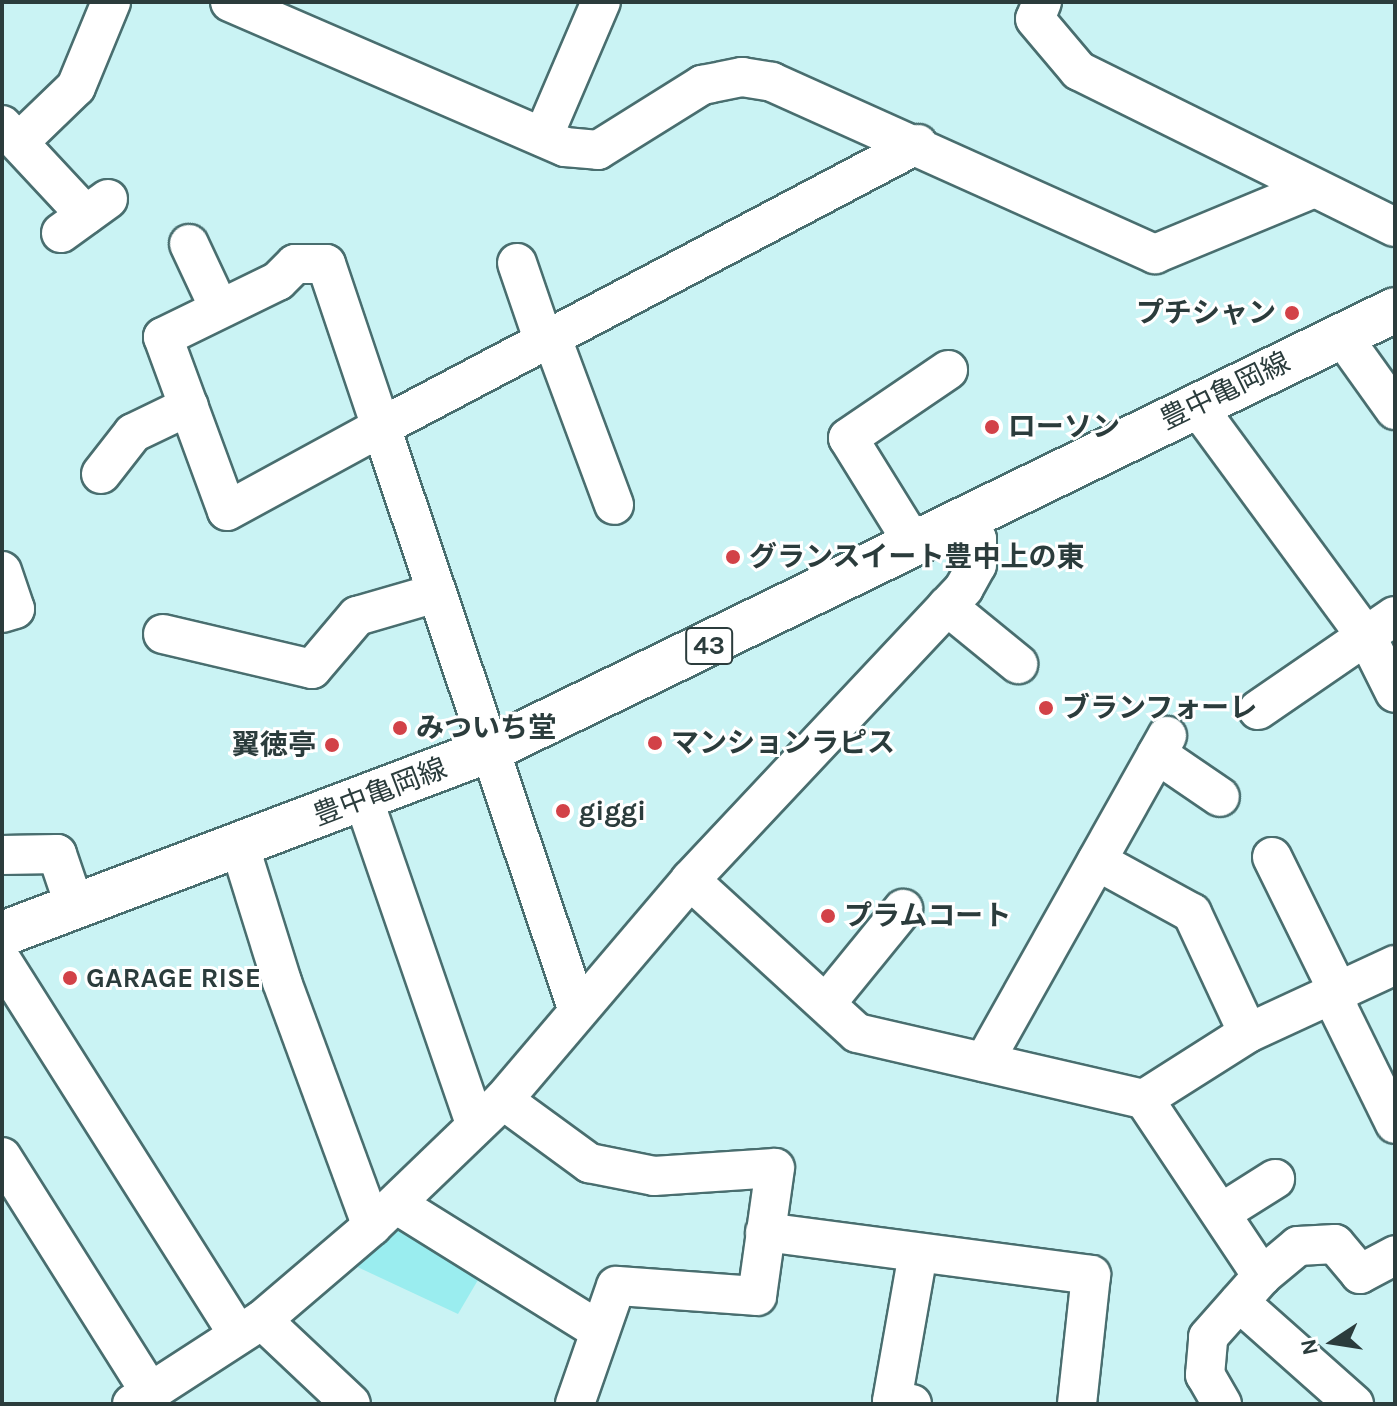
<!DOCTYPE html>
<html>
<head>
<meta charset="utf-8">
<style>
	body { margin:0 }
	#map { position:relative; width:1397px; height:1406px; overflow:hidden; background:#caf3f4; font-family:Karla,"Noto Sans JP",sans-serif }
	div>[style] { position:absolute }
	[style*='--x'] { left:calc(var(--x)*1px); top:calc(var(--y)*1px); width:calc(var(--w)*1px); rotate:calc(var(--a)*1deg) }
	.green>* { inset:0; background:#9aedef }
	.roads { filter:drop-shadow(2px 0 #496e6f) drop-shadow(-2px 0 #496e6f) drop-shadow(0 2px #496e6f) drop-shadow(0 -2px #496e6f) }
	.minor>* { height:38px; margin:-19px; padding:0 19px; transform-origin:19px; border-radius:19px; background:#fff }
	.major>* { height:44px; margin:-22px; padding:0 22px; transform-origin:22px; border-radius:22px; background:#fff }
	.dots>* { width:22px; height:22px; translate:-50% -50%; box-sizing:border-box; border:4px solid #fff; border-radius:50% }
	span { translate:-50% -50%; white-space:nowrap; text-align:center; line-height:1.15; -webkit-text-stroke:6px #fff; paint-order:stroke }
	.shield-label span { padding:2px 6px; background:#fff; border:2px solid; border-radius:6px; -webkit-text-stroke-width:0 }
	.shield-label { font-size:26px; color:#2b3c3c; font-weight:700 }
	.poi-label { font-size:28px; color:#2b3c3c; font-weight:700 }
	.right { translate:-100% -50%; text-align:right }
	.left { translate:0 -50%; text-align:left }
	.street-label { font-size:28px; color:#2b3c3c }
	.frame { position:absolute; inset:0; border:4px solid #2b3c3c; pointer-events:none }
	.north { position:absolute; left:1293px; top:1302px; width:80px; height:80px; -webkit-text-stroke:6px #fff; paint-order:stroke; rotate:258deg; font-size:22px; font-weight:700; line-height:32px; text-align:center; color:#2b3c3c }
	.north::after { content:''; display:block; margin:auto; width:28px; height:36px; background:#2b3c3c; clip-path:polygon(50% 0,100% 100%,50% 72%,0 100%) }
</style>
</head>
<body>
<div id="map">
	<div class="green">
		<div style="clip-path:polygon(409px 1223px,485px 1268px,458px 1314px,351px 1264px,388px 1228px)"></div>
	</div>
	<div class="roads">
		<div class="minor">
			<div style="--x:230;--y:2;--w:365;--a:23.4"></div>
			<div style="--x:565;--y:147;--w:33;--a:5"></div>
			<div style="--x:598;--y:150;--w:123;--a:-32"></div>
			<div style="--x:702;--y:85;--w:41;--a:-11.3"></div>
			<div style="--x:742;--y:77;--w:30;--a:9"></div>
			<div style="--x:772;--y:82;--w:420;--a:24.2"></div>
			<div style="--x:1155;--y:254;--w:170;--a:-22.5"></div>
			<div style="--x:1042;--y:2;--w:18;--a:112"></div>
			<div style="--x:1035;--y:19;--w:68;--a:49.8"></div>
			<div style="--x:1079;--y:71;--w:352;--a:26.3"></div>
			<div style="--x:2;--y:125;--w:123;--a:47"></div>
			<div style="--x:543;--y:137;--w:147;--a:-66.8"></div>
			<div style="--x:19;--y:142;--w:79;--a:-44"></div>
			<div style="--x:76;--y:87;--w:92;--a:-67.6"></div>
			<div style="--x:61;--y:233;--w:58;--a:-35.9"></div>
			<div style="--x:189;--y:244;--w:71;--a:64.9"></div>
			<div style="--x:517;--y:263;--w:83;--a:71.1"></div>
			<div style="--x:1342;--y:336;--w:91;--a:54.4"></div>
			<div style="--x:552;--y:338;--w:178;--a:69.6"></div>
			<div style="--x:1196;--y:405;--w:290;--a:53.7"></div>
			<div style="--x:1368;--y:639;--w:60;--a:63.4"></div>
			<div style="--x:101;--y:474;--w:52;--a:-52"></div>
			<div style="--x:133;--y:433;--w:62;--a:-25.7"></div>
			<div style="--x:915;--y:546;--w:127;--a:-121.8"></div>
			<div style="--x:848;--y:438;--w:121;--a:-34.2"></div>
			<div style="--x:2;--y:571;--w:40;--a:71.1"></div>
			<div style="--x:15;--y:609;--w:14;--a:163"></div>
			<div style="--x:947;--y:606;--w:92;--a:39.2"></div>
			<div style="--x:163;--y:634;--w:153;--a:13.2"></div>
			<div style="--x:312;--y:669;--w:70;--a:-49.7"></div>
			<div style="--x:357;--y:616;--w:82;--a:-16.2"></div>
			<div style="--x:1258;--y:710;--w:166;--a:-34.5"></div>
			<div style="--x:1157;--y:754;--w:76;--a:34.3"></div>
			<div style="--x:363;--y:798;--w:344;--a:71"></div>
			<div style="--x:240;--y:847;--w:141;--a:72.7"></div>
			<div style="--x:282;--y:982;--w:260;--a:69.8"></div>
			<div style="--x:2;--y:855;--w:55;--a:-1"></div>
			<div style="--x:57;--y:854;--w:56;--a:71.2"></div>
			<div style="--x:1272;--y:857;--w:152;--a:63.8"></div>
			<div style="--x:1339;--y:993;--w:15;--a:94"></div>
			<div style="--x:1338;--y:1008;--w:129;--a:63.8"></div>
			<div style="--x:1097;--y:861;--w:108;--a:28.7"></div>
			<div style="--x:1192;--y:913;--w:132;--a:65"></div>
			<div style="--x:690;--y:880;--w:226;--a:42.5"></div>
			<div style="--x:857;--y:1033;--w:294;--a:13"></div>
			<div style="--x:1144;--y:1099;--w:123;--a:-32.4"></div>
			<div style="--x:1248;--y:1033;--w:162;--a:-24.8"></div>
			<div style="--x:2;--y:961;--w:442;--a:57.7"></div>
			<div style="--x:828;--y:1001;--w:119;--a:-50.8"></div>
			<div style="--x:577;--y:1008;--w:613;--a:-108.64"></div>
			<div style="--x:381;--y:427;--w:172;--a:-108.6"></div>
			<div style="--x:326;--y:264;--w:31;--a:180"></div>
			<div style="--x:295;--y:264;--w:24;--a:135"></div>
			<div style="--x:278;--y:281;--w:128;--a:154"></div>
			<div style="--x:163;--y:337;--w:185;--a:69.8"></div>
			<div style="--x:227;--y:511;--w:175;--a:-28.6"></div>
			<div style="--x:381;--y:427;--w:607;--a:-27.79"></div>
			<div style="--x:984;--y:1062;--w:374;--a:-60.7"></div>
			<div style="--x:1144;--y:1099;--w:213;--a:56.3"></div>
			<div style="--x:503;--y:1100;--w:107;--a:36.2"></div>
			<div style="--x:589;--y:1163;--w:66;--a:11.3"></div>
			<div style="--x:654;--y:1176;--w:121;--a:-3.8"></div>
			<div style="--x:775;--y:1168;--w:129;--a:98"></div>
			<div style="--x:757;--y:1296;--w:141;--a:-175.9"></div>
			<div style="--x:616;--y:1286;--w:125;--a:109.2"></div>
			<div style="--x:2;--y:1157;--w:278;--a:57.8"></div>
			<div style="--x:396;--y:1204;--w:240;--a:31.9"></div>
			<div style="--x:1221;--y:1213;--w:64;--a:-32.2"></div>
			<div style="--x:765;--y:1232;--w:329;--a:7.5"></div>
			<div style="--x:1091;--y:1275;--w:130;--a:96.2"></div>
			<div style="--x:1239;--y:1302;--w:154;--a:41.6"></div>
			<div style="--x:262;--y:1320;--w:122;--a:43.3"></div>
			<div style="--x:132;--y:1404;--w:155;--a:-32.9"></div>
			<div style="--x:262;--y:1320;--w:145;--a:-40.5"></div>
			<div style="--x:372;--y:1226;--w:182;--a:-43.9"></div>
			<div style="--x:503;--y:1100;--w:289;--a:-49.6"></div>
			<div style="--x:690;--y:880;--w:400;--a:-46.8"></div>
			<div style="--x:964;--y:588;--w:26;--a:-61"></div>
			<div style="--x:977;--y:565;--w:26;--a:-90"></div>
			<div style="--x:977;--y:539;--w:22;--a:-112"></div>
			<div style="--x:912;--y:1404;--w:20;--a:-171"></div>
			<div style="--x:892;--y:1401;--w:149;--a:-80"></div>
			<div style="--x:1222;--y:1404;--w:34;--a:-120"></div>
			<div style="--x:1205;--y:1375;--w:38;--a:-85"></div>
			<div style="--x:1208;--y:1337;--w:81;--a:-48.5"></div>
			<div style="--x:1262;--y:1276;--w:47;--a:-39.8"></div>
			<div style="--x:1298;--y:1246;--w:37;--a:-3"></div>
			<div style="--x:1335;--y:1244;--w:39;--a:50"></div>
			<div style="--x:1360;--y:1274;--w:40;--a:-28"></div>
		</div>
		<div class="major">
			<div style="--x:2;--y:934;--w:521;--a:-20.7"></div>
			<div style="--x:489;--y:750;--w:1007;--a:-25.9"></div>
		</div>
	</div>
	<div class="dots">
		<div style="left:1292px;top:313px;background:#d24248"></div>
		<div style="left:992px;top:427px;background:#d24248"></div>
		<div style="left:733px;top:557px;background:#d24248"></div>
		<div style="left:1046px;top:708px;background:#d24248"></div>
		<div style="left:400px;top:728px;background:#d24248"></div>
		<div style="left:655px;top:743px;background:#d24248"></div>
		<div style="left:332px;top:745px;background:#d24248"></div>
		<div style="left:563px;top:811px;background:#d24248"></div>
		<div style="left:828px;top:916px;background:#d24248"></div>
		<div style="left:70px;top:978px;background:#d24248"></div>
	</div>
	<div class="shield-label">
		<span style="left:709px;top:646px">43</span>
	</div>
	<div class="poi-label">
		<span class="right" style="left:1276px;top:313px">プチシャン</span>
		<span class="left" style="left:1008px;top:427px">ローソン</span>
		<span class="left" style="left:749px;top:557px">グランスイート豊中上の東</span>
		<span class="left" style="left:1062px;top:708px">ブランフォーレ</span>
		<span class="left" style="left:416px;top:728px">みついち堂</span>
		<span class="left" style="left:671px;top:743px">マンションラピス</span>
		<span class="right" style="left:316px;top:745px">翼徳亭</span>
		<span class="left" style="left:579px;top:811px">giggi</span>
		<span class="left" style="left:844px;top:916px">プラムコート</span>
		<span class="left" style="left:86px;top:978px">GARAGE RISE</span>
	</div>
	<div class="street-label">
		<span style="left:1225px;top:391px;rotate:-26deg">豊中亀岡線</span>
		<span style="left:380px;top:792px;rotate:-21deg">豊中亀岡線</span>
	</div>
	<div class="frame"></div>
	<div class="north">N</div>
</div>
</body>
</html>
